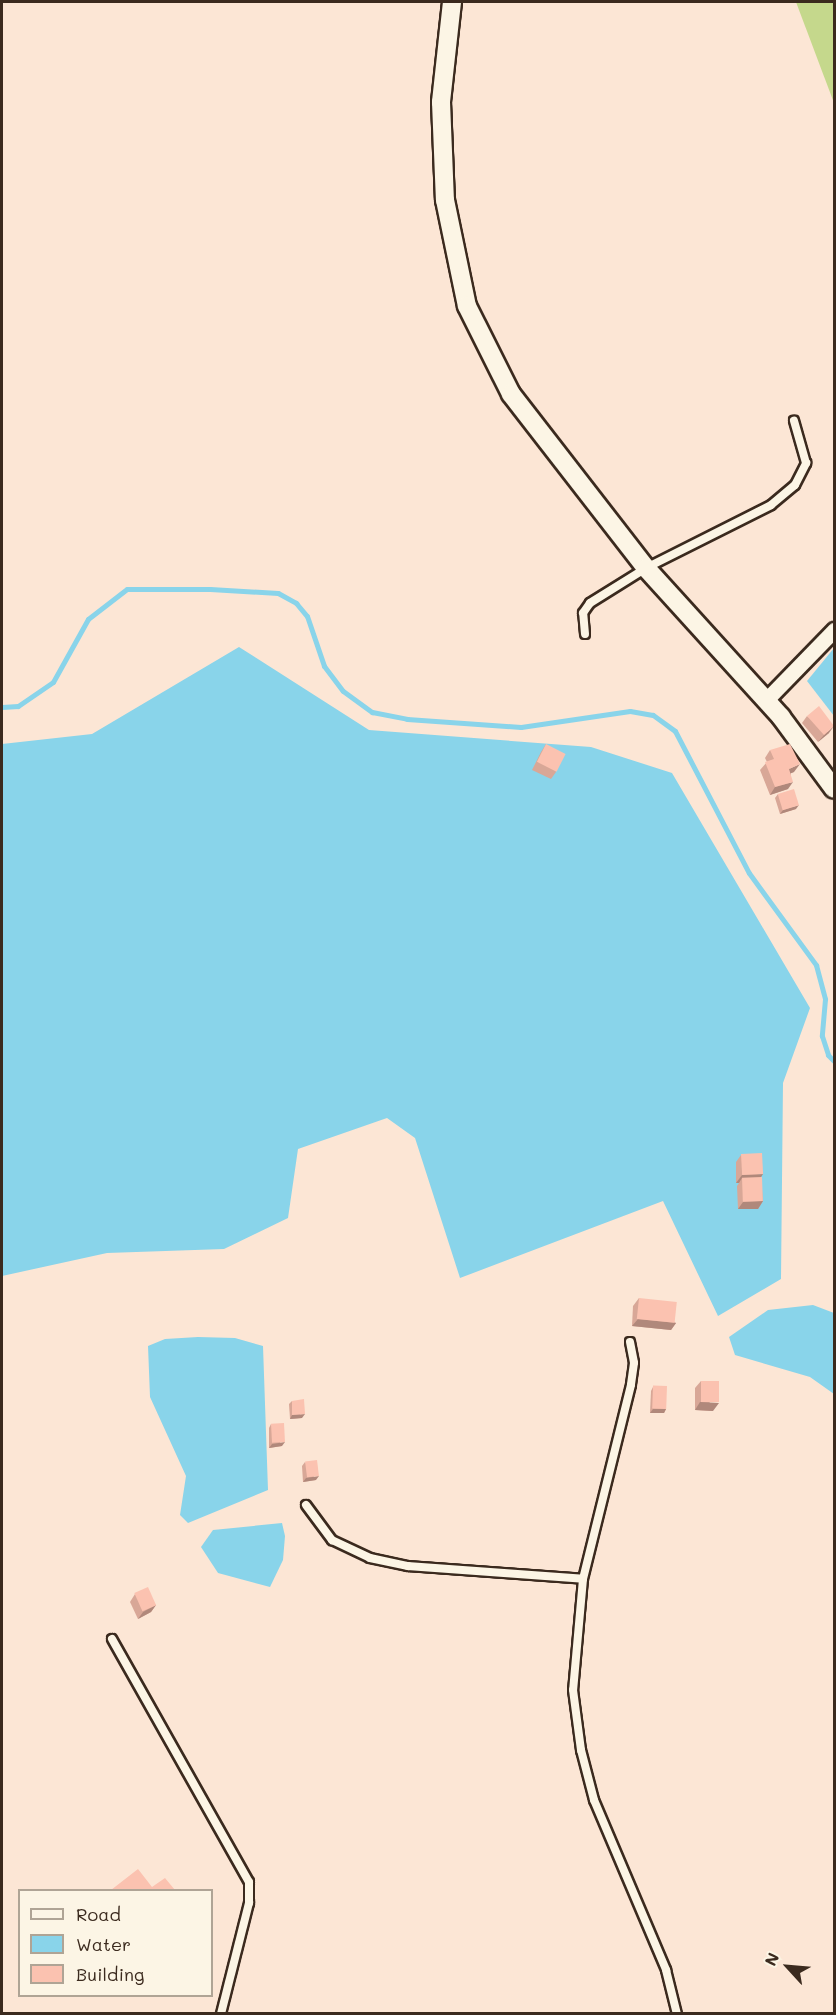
<!DOCTYPE html>
<html>
<head>
<meta charset="utf-8">
<style>
	body { margin:0 }
	#map { position:relative; width:836px; height:2015px; overflow:hidden; background:#fce6d5; font-family:Mali,sans-serif }
	div>[style] { position:absolute }
	[style*='--x'] { left:calc(var(--x)*1px); top:calc(var(--y)*1px); width:calc(var(--w)*1px); rotate:calc(var(--a)*1deg) }
	.green>* { inset:0; background:#c5d88c }
	.water>* { inset:0; background:#89d4ea }
	.stream>* { height:5px; margin:-2.5px; padding:0 2.5px; transform-origin:2.5px; border-radius:2.5px; background:#89d4ea }
	.roads { filter:drop-shadow(2px 0 #3b2a1e) drop-shadow(-2px 0 #3b2a1e) drop-shadow(0 2px #3b2a1e) drop-shadow(0 -2px #3b2a1e) }
	.service>* { height:8px; margin:-4px; padding:0 4px; transform-origin:4px; border-radius:4px; background:#fcf5e5 }
	.minor>* { height:15px; margin:-7.5px; padding:0 7.5px; transform-origin:7.5px; border-radius:7.5px; background:#fcf5e5 }
	.tertiary>* { height:18px; margin:-9px; padding:0 9px; transform-origin:9px; border-radius:9px; background:#fcf5e5 }
	.wall>* { inset:0; background:#d8a797 }
	.shaded-wall>* { inset:0; background:#b0887b }
	.building>* { inset:0; background:#fbc2b0; transform-origin:0 0 }
	span { translate:-50% -50%; white-space:nowrap; text-align:center; line-height:1.15; -webkit-text-stroke:4.5px #fcf5e5; paint-order:stroke }
	.frame { position:absolute; inset:0; border:3px solid #3b2a1e; pointer-events:none }
	.legend { position:absolute; left:18px; top:1889px; width:195px; height:108px; box-sizing:border-box; background:#fcf5e5; border:2px solid #afa495; margin:0; padding:8px 10px; list-style:none; font-size:18px; color:#3b2a1e }
	.legend li { display:flex; align-items:center; gap:12px; height:30px }
	.legend b { width:30px; border:2px solid #afa495 }
	.north { position:absolute; left:758px; top:1937px; width:60px; height:60px; -webkit-text-stroke:4px #fcf5e5; paint-order:stroke; rotate:296deg; font-size:16px; font-weight:700; line-height:24px; text-align:center; color:#3b2a1e }
	.north::after { content:''; display:block; margin:auto; width:21px; height:27px; background:#3b2a1e; clip-path:polygon(50% 0,100% 100%,50% 72%,0 100%) }
</style>
</head>
<body>
<div id="map">
	<div class="green">
		<div style="clip-path:polygon(796px 2px,834px 2px,834px 103px)"></div>
	</div>
	<div class="water">
		<div style="clip-path:polygon(239px 647px,369px 730px,591px 747px,672px 773px,810px 1008px,783px 1083px,781px 1279px,718px 1316px,663px 1201px,460px 1278px,415px 1138px,387px 1118px,298px 1149px,288px 1218px,224px 1249px,107px 1253px,2px 1276px,2px 744px,92px 734px)"></div>
		<div style="clip-path:polygon(834px 648px,834px 716px,807px 681px)"></div>
		<div style="clip-path:polygon(813px 1305px,834px 1313px,834px 1394px,810px 1377px,735px 1355px,729px 1337px,768px 1310px)"></div>
		<div style="clip-path:polygon(198px 1337px,235px 1338px,263px 1346px,268px 1490px,188px 1523px,180px 1515px,186px 1476px,150px 1397px,148px 1346px,165px 1339px)"></div>
		<div style="clip-path:polygon(282px 1523px,285px 1536px,283px 1560px,270px 1587px,218px 1573px,201px 1547px,213px 1530px)"></div>
	</div>
	<div class="stream">
		<div style="--x:2;--y:707;--w:16;--a:-4"></div>
		<div style="--x:18;--y:706;--w:42;--a:-34.4"></div>
		<div style="--x:53;--y:682;--w:72;--a:-60.9"></div>
		<div style="--x:88;--y:619;--w:49;--a:-37.6"></div>
		<div style="--x:127;--y:589;--w:83;--a:0"></div>
		<div style="--x:210;--y:589;--w:68;--a:3.4"></div>
		<div style="--x:278;--y:593;--w:21;--a:29"></div>
		<div style="--x:296;--y:603;--w:17;--a:50"></div>
		<div style="--x:307;--y:616;--w:53;--a:71.2"></div>
		<div style="--x:324;--y:666;--w:31;--a:53"></div>
		<div style="--x:343;--y:691;--w:36;--a:36"></div>
		<div style="--x:372;--y:712;--w:36;--a:11"></div>
		<div style="--x:407;--y:719;--w:114;--a:4"></div>
		<div style="--x:521;--y:727;--w:110;--a:-8.4"></div>
		<div style="--x:630;--y:711;--w:23;--a:10"></div>
		<div style="--x:653;--y:715;--w:27;--a:36"></div>
		<div style="--x:675;--y:731;--w:160;--a:62.5"></div>
		<div style="--x:749;--y:873;--w:114;--a:53.9"></div>
		<div style="--x:816;--y:965;--w:35;--a:75"></div>
		<div style="--x:825;--y:999;--w:37;--a:95"></div>
		<div style="--x:822;--y:1036;--w:20;--a:72"></div>
		<div style="--x:828;--y:1055;--w:8;--a:45"></div>
	</div>
	<div class="roads">
		<div class="service">
			<div style="--x:585;--y:634;--w:21;--a:-95"></div>
			<div style="--x:583;--y:613;--w:12;--a:-55"></div>
			<div style="--x:590;--y:603;--w:66;--a:-32"></div>
			<div style="--x:646;--y:568;--w:140;--a:-26.7"></div>
			<div style="--x:771;--y:505;--w:31;--a:-40"></div>
			<div style="--x:795;--y:485;--w:25;--a:-63"></div>
			<div style="--x:806;--y:463;--w:44;--a:-105.9"></div>
			<div style="--x:630;--y:1342;--w:21;--a:79"></div>
			<div style="--x:634;--y:1363;--w:22;--a:98"></div>
			<div style="--x:631;--y:1385;--w:200;--a:103.9"></div>
			<div style="--x:583;--y:1579;--w:111;--a:95.1"></div>
			<div style="--x:573;--y:1690;--w:61;--a:82.4"></div>
			<div style="--x:581;--y:1750;--w:52;--a:75.4"></div>
			<div style="--x:594;--y:1800;--w:185;--a:67"></div>
			<div style="--x:666;--y:1970;--w:45;--a:76"></div>
			<div style="--x:306;--y:1505;--w:44;--a:53.4"></div>
			<div style="--x:332;--y:1540;--w:42;--a:25.3"></div>
			<div style="--x:370;--y:1558;--w:39;--a:12"></div>
			<div style="--x:408;--y:1566;--w:175;--a:4.2"></div>
			<div style="--x:112;--y:1639;--w:279;--a:60.6"></div>
			<div style="--x:249;--y:1882;--w:21;--a:90"></div>
			<div style="--x:249;--y:1903;--w:114;--a:104.2"></div>
		</div>
		<div class="minor">
			<div style="--x:766;--y:700;--w:98;--a:-45.8"></div>
		</div>
		<div class="tertiary">
			<div style="--x:452;--y:2;--w:101;--a:96.3"></div>
			<div style="--x:441;--y:102;--w:98;--a:87.7"></div>
			<div style="--x:445;--y:200;--w:108;--a:78.3"></div>
			<div style="--x:467;--y:306;--w:98;--a:63.4"></div>
			<div style="--x:511;--y:394;--w:220;--a:52.2"></div>
			<div style="--x:646;--y:568;--w:201;--a:47.8"></div>
			<div style="--x:781;--y:717;--w:89;--a:53.6"></div>
		</div>
	</div>
	<div class="wall">
		<div style="clip-path:polygon(807px 716px,829px 733px,818px 742px,802px 723px)"></div>
		<div style="clip-path:polygon(546px 744px,556px 772px,551px 779px,532px 770px,541px 752px)"></div>
		<div style="clip-path:polygon(770px 750px,794px 772px,791px 773px,788px 789px,770px 795px,760px 770px,767px 762px,765px 758px)"></div>
		<div style="clip-path:polygon(778px 794px,796px 809px,780px 814px,775px 798px)"></div>
		<div style="clip-path:polygon(741px 1155px,761px 1177px,763px 1201px,758px 1209px,738px 1209px,737px 1186px,739px 1183px,736px 1183px,736px 1162px)"></div>
		<div style="clip-path:polygon(639px 1298px,676px 1323px,671px 1330px,632px 1326px,633px 1306px)"></div>
		<div style="clip-path:polygon(701px 1381px,713px 1411px,695px 1410px,695px 1388px)"></div>
		<div style="clip-path:polygon(653px 1387px,666px 1409px,664px 1413px,650px 1413px,651px 1391px)"></div>
		<div style="clip-path:polygon(292px 1401px,302px 1418px,290px 1419px,289px 1404px)"></div>
		<div style="clip-path:polygon(271px 1424px,282px 1446px,269px 1448px,269px 1428px)"></div>
		<div style="clip-path:polygon(305px 1462px,316px 1480px,303px 1482px,302px 1466px)"></div>
		<div style="clip-path:polygon(135px 1594px,156px 1605px,151px 1612px,138px 1619px,130px 1602px)"></div>
	</div>
	<div class="shaded-wall">
		<div style="clip-path:polygon(834px 726px,829px 733px,818px 742px,824px 735px)"></div>
		<div style="clip-path:polygon(800px 764px,794px 772px,784px 776px,789px 769px)"></div>
		<div style="clip-path:polygon(793px 782px,788px 789px,770px 795px,775px 787px)"></div>
		<div style="clip-path:polygon(799px 805px,796px 809px,780px 814px,783px 810px)"></div>
		<div style="clip-path:polygon(763px 1174px,758px 1182px,742px 1178px,739px 1183px,736px 1183px,742px 1175px)"></div>
		<div style="clip-path:polygon(763px 1201px,758px 1209px,738px 1209px,743px 1202px)"></div>
		<div style="clip-path:polygon(638px 1319px,676px 1323px,671px 1330px,632px 1326px)"></div>
		<div style="clip-path:polygon(700px 1402px,719px 1403px,713px 1411px,695px 1410px)"></div>
		<div style="clip-path:polygon(653px 1409px,666px 1409px,664px 1413px,650px 1413px)"></div>
		<div style="clip-path:polygon(305px 1414px,302px 1418px,290px 1419px,292px 1415px)"></div>
		<div style="clip-path:polygon(285px 1442px,282px 1446px,269px 1448px,272px 1444px)"></div>
		<div style="clip-path:polygon(319px 1476px,316px 1480px,303px 1482px,306px 1478px)"></div>
		<div style="clip-path:polygon(156px 1605px,151px 1612px,138px 1619px,143px 1612px)"></div>
	</div>
	<div class="building">
		<div style="clip-path:polygon(819px 706px,834px 726px,824px 735px,807px 716px)"></div>
		<div style="left:546px;top:744px;width:22px;height:20px;rotate:27deg"></div>
		<div style="clip-path:polygon(790px 744px,800px 764px,789px 769px,793px 782px,775px 787px,765px 762px,774px 759px,770px 750px)"></div>
		<div style="left:794px;top:789px;width:17px;height:17px;rotate:73deg"></div>
		<div style="left:762px;top:1153px;width:21px;height:21px;rotate:87deg"></div>
		<div style="left:762px;top:1177px;width:24px;height:20px;rotate:88deg"></div>
		<div style="left:639px;top:1298px;width:38px;height:21px;rotate:6deg"></div>
		<div style="left:701px;top:1381px;width:18px;height:21px"></div>
		<div style="left:667px;top:1386px;width:23px;height:14px;rotate:92deg"></div>
		<div style="clip-path:polygon(304px 1399px,305px 1414px,292px 1415px,292px 1401px)"></div>
		<div style="left:284px;top:1423px;width:19px;height:13px;rotate:87deg"></div>
		<div style="left:317px;top:1460px;width:16px;height:12px;rotate:83deg"></div>
		<div style="left:148px;top:1587px;width:20px;height:15px;rotate:66deg"></div>
		<div style="clip-path:polygon(138px 1869px,152px 1887px,165px 1878px,175px 1890px,111px 1890px)"></div>
	</div>
	<div class="frame"></div>
	<ul class="legend">
	<li><b style="height:8px;background:#fcf5e5"></b>Road</li>
	<li><b style="height:16px;background:#89d4ea"></b>Water</li>
	<li><b style="height:16px;background:#fbc2b0"></b>Building</li>
	</ul>
	<div class="north">N</div>
</div>
</body>
</html>
